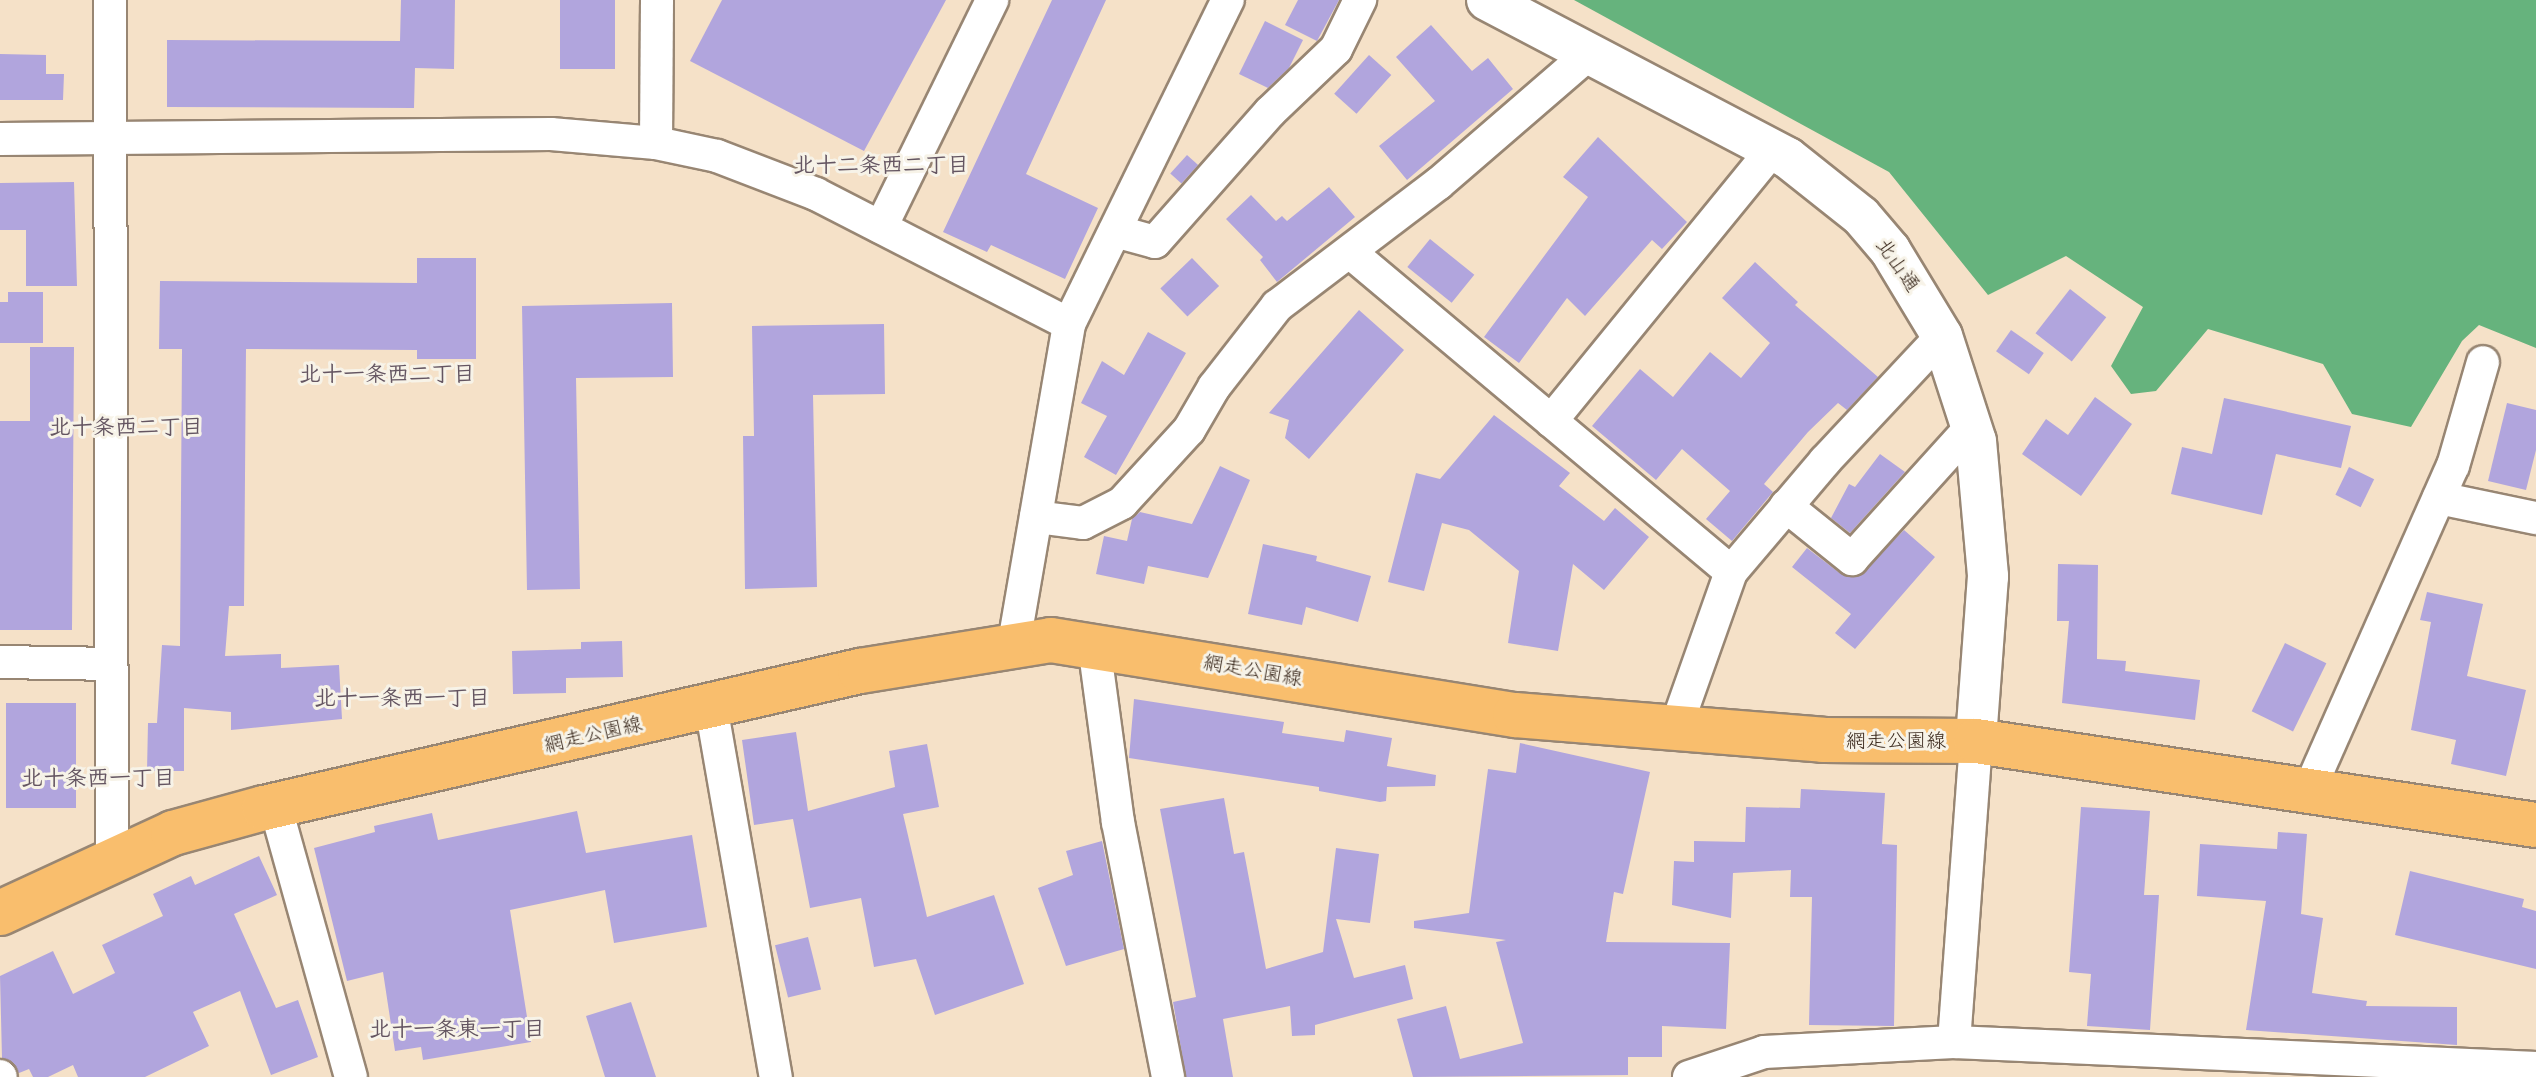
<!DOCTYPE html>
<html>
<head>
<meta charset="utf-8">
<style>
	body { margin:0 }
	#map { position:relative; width:2536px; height:1077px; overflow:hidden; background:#f5e1c8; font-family:Pangolin,"Klee One",sans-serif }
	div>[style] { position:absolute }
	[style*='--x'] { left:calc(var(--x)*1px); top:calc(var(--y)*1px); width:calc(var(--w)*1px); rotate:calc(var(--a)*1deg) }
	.forest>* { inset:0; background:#66b37d }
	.building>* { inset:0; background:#b1a5dd; transform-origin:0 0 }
	.roads { filter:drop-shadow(2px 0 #988673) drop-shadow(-2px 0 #988673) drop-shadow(0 2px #988673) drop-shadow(0 -2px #988673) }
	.minor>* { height:32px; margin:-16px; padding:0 16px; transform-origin:16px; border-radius:16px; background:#fff }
	.tertiary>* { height:40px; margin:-20px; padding:0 20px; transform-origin:20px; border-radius:20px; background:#fff }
	.primary>* { height:44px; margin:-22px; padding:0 22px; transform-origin:22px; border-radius:22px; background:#f9be6d }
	span { translate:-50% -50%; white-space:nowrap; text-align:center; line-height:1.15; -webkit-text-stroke:6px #f7f3e8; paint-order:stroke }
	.street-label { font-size:20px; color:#3b2a1e }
	.neighbourhood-label { font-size:22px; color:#645561; font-weight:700 }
</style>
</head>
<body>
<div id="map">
	<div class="forest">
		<div style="clip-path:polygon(1574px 0,2536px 0,2536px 348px,2479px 325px,2462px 341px,2411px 427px,2352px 414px,2323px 364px,2208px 329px,2156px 391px,2131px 394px,2111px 366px,2143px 307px,2066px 256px,1988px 295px,1889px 172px)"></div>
	</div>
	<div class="building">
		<div style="clip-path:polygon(401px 0,455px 0,454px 69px,415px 68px,414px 108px,167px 107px,167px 40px,400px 41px)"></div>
		<div style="left:560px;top:0;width:55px;height:69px"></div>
		<div style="clip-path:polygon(722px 0,946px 0,864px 151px,690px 61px)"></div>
		<div style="clip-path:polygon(1052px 0,1106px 0,1026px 174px,1098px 208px,1065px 279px,991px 245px,987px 252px,943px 232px)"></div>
		<div style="clip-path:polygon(1298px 0,1339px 0,1317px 41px,1285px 25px)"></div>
		<div style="clip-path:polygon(1265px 21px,1303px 40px,1289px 68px,1268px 88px,1239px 74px)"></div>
		<div style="clip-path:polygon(1431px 25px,1472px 71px,1488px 58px,1513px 89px,1407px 180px,1379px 146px,1435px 101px,1396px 57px)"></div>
		<div style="clip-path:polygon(0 54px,46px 55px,46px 74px,64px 74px,63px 100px,0 100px)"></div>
		<div style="left:1369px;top:55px;width:30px;height:52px;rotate:42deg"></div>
		<div style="clip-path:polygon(1598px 137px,1687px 222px,1662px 249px,1652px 240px,1585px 316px,1567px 298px,1519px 363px,1484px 337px,1588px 197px,1563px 177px)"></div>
		<div style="left:1187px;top:155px;width:15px;height:25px;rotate:42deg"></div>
		<div style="clip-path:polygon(74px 182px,77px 286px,26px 286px,26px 230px,0 230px,0 183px)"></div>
		<div style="clip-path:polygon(1329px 187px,1355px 217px,1277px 282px,1260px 260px,1263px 257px,1226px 219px,1251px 195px,1276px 221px,1282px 216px,1287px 221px)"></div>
		<div style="left:1430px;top:239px;width:57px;height:36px;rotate:39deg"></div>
		<div style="clip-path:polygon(417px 258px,476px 258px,476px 359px,417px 359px,417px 350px,246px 349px,244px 606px,229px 606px,225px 656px,281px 654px,281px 668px,339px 665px,342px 719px,231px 730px,231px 712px,184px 708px,184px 771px,147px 771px,148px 723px,157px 723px,162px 645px,180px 646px,182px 349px,159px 349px,160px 281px,417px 283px)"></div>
		<div style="left:1192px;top:258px;width:39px;height:44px;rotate:46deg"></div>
		<div style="clip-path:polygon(1755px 262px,1798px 302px,1795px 305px,1878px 377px,1847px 410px,1838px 403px,1808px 432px,1764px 484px,1773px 492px,1732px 541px,1706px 519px,1730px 491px,1682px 449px,1656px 480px,1592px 426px,1640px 369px,1673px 397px,1710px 352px,1741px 378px,1770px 343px,1722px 298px)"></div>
		<div style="left:2070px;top:289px;width:46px;height:56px;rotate:38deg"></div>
		<div style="clip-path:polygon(8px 292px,43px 292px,43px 343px,0 343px,0 302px,8px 302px)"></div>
		<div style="clip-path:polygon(672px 303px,673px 377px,576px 378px,580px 589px,527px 590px,522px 306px)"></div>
		<div style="clip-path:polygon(1359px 310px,1404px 350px,1309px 459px,1285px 438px,1289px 420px,1269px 413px)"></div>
		<div style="clip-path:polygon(884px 324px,885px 394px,813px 395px,817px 587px,745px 589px,743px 436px,754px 436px,752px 326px)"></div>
		<div style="left:2011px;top:330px;width:40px;height:26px;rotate:35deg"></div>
		<div style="clip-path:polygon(1148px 332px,1186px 353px,1116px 475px,1084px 457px,1107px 416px,1081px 403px,1102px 361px,1124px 375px)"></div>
		<div style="clip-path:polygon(30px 347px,74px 347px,72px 630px,0 630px,0 421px,30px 421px)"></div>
		<div style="clip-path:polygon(2095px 397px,2132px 424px,2081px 496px,2022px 454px,2046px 419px,2068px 435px)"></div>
		<div style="clip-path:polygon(2224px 398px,2351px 426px,2341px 468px,2276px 454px,2262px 515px,2171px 494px,2182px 447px,2212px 454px)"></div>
		<div style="clip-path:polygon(2507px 403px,2536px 410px,2536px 450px,2526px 490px,2488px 481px)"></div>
		<div style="clip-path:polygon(1494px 415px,1570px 473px,1559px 486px,1604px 521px,1615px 508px,1649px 537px,1604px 590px,1573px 564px,1558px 651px,1508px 643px,1519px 571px,1469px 530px,1442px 523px,1424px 591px,1388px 582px,1416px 473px,1440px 479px)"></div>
		<div style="clip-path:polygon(1880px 454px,1905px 472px,1850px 533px,1831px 518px,1849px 484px,1855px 487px)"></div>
		<div style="clip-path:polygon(1220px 466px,1250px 480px,1208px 578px,1148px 566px,1144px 584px,1096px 574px,1104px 536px,1127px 541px,1132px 519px,1140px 512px,1192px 524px)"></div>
		<div style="left:2349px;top:467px;width:28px;height:31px;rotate:26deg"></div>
		<div style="clip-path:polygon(1904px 530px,1935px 557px,1855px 649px,1835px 633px,1851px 614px,1792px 567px,1807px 548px,1841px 574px,1857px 577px)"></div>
		<div style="clip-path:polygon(1263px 544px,1317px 556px,1316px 561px,1371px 576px,1358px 622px,1306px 607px,1302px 625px,1248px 614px)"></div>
		<div style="clip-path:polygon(2058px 564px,2098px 565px,2097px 659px,2126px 661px,2125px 671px,2200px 680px,2195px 720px,2062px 703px,2069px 621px,2057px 621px)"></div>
		<div style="clip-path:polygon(2427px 592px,2483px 604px,2467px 676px,2526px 690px,2506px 776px,2451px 764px,2456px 740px,2411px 730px,2431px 622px,2420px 620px)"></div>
		<div style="clip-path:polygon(622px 641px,623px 677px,566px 678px,566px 693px,513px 694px,512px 651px,581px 649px,581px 642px)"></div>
		<div style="left:2285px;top:643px;width:46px;height:76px;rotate:26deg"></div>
		<div style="clip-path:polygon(1134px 699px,1284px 722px,1282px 733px,1344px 742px,1346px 730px,1392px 738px,1387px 766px,1436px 775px,1435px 786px,1387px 787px,1386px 801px,1380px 802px,1319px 791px,1319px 787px,1129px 758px)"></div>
		<div style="left:6px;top:703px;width:70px;height:105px"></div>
		<div style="clip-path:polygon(796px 732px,808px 811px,895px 787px,889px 751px,927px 744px,939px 807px,903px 814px,927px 917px,994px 895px,1024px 984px,935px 1015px,916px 959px,874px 967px,861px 898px,810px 908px,793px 819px,754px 825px,742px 740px)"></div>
		<div style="clip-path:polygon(1520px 743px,1650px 772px,1623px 894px,1614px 892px,1606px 942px,1730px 943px,1726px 1029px,1662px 1026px,1662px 1057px,1628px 1057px,1628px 1075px,1413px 1077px,1397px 1019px,1446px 1006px,1460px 1059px,1523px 1043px,1496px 942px,1506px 940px,1414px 928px,1414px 921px,1469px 913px,1488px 769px,1516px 773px)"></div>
		<div style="clip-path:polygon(1801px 789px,1885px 793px,1882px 844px,1897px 845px,1894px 1026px,1809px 1025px,1812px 897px,1790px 897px,1791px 870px,1733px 873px,1731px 918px,1672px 905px,1674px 861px,1694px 862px,1694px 841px,1745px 842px,1746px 807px,1800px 808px)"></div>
		<div style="clip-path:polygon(1224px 798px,1234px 854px,1244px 852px,1266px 969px,1323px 952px,1336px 848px,1379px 854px,1370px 923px,1336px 919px,1354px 978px,1405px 965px,1413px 999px,1315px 1025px,1315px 1035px,1292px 1036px,1290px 1006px,1223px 1019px,1233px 1077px,1186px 1077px,1173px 1002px,1196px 997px,1160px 809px)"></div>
		<div style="clip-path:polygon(2081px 807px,2150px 811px,2144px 895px,2159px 895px,2150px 1030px,2087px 1026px,2091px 974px,2069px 972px)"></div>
		<div style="clip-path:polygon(577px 811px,586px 853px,692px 835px,707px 927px,614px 943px,605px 890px,510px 910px,531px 1042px,423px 1060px,421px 1047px,395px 1051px,383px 972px,347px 981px,314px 848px,375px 832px,374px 826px,432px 813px,438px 840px)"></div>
		<div style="clip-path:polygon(2278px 832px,2307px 834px,2301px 914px,2323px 918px,2312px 993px,2367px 1001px,2366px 1006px,2457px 1007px,2457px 1045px,2246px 1030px,2266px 901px,2197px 896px,2200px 844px,2277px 849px)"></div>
		<div style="clip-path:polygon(1102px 841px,1124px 949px,1066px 966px,1038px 888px,1073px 875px,1066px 851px)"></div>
		<div style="clip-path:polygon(259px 856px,277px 895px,234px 914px,276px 1008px,298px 1000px,318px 1057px,271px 1075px,240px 991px,193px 1012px,209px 1046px,145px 1077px,78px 1077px,73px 1065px,48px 1077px,33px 1077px,29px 1069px,19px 1073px,2px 1058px,0 976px,53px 951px,73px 994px,115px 973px,102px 945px,163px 916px,153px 894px,191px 876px,195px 885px)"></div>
		<div style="clip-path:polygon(2410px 871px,2524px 899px,2522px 907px,2536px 911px,2536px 969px,2395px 935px)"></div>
		<div style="left:808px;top:937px;width:54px;height:34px;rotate:76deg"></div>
		<div style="clip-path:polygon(631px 1002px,656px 1077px,605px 1077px,586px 1016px)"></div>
	</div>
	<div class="roads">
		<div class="minor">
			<div style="--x:110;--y:0;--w:860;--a:89.87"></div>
			<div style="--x:0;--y:139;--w:551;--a:-0.52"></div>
			<div style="--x:551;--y:134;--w:105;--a:4.9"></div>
			<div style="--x:656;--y:143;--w:62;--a:12"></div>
			<div style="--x:717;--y:156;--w:106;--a:21"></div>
			<div style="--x:816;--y:194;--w:284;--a:27.2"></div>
			<div style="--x:656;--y:143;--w:143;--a:-89.6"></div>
			<div style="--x:881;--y:227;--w:253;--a:-63.9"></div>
			<div style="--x:1115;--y:231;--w:41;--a:15.4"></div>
			<div style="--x:1155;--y:242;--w:174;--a:-48.5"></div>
			<div style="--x:1270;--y:112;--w:91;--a:-43.7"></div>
			<div style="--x:1336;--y:49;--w:55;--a:-63.9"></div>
			<div style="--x:1351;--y:253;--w:496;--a:40"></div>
			<div style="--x:1551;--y:421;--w:350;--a:-50.8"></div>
			<div style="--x:2439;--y:498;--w:99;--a:11.7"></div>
			<div style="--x:1786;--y:506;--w:85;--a:38.8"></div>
			<div style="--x:1852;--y:559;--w:179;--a:-47.9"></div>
			<div style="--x:1036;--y:517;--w:47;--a:7.3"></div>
			<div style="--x:1083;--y:523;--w:44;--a:-27.1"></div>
			<div style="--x:1122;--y:503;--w:99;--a:-47.5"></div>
			<div style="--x:1189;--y:430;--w:50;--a:-59.8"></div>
			<div style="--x:1214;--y:387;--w:103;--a:-52.1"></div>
			<div style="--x:1277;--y:306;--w:202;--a:-37.2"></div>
			<div style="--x:1438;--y:184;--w:201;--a:-40.8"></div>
			<div style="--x:1014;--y:643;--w:324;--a:-80.2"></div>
			<div style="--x:1069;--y:324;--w:361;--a:-63.9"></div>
			<div style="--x:1094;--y:645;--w:179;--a:82.3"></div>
			<div style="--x:1118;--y:822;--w:260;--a:78.9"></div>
			<div style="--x:0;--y:662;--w:111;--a:1"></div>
			<div style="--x:711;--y:706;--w:377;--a:80.1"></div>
			<div style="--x:1675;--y:730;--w:168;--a:-70.5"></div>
			<div style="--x:1731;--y:572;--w:145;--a:-49.7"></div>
			<div style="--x:1825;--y:461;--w:171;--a:-46.9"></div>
			<div style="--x:2310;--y:788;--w:352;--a:-66.1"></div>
			<div style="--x:2453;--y:466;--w:108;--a:-73.9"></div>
			<div style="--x:275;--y:805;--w:282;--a:74.4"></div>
			<div style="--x:1954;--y:1042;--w:302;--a:-85.8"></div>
			<div style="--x:0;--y:1076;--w:1;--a:45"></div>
			<div style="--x:1689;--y:1077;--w:79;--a:-18.4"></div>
			<div style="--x:1764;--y:1052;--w:190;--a:-3"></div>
			<div style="--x:1954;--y:1042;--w:583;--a:2.56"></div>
		</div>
		<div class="tertiary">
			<div style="--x:1487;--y:0;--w:340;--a:27.7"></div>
			<div style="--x:1788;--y:158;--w:93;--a:38.5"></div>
			<div style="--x:1861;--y:216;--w:45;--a:49.5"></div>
			<div style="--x:1890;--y:250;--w:100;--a:58.8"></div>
			<div style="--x:1942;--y:336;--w:110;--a:72.1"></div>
			<div style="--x:1976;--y:441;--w:136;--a:84.9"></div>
			<div style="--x:1988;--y:576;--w:165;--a:94.2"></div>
		</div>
		<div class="primary">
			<div style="--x:0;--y:913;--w:191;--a:-24.8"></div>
			<div style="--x:173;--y:833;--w:94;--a:-15.4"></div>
			<div style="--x:264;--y:808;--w:612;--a:-12.95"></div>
			<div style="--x:860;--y:671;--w:193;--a:-9.2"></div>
			<div style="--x:1051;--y:640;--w:470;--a:9.2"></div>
			<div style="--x:1515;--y:715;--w:309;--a:4.6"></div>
			<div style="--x:1823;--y:740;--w:153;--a:0.4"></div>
			<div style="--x:1976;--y:741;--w:566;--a:8.53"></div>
		</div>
	</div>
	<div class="street-label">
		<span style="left:1898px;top:265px;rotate:55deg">北山通</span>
		<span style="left:1253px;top:670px;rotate:10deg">網走公園線</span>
		<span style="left:593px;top:734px;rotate:-13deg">網走公園線</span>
		<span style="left:1896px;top:740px">網走公園線</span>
	</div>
	<div class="neighbourhood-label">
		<span style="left:881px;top:166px">北十二条西二丁目</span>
		<span style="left:387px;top:375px">北十一条西二丁目</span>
		<span style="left:126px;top:428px">北十条西二丁目</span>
		<span style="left:402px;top:699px">北十一条西一丁目</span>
		<span style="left:98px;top:779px">北十条西一丁目</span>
		<span style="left:457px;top:1030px">北十一条東一丁目</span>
	</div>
</div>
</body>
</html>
